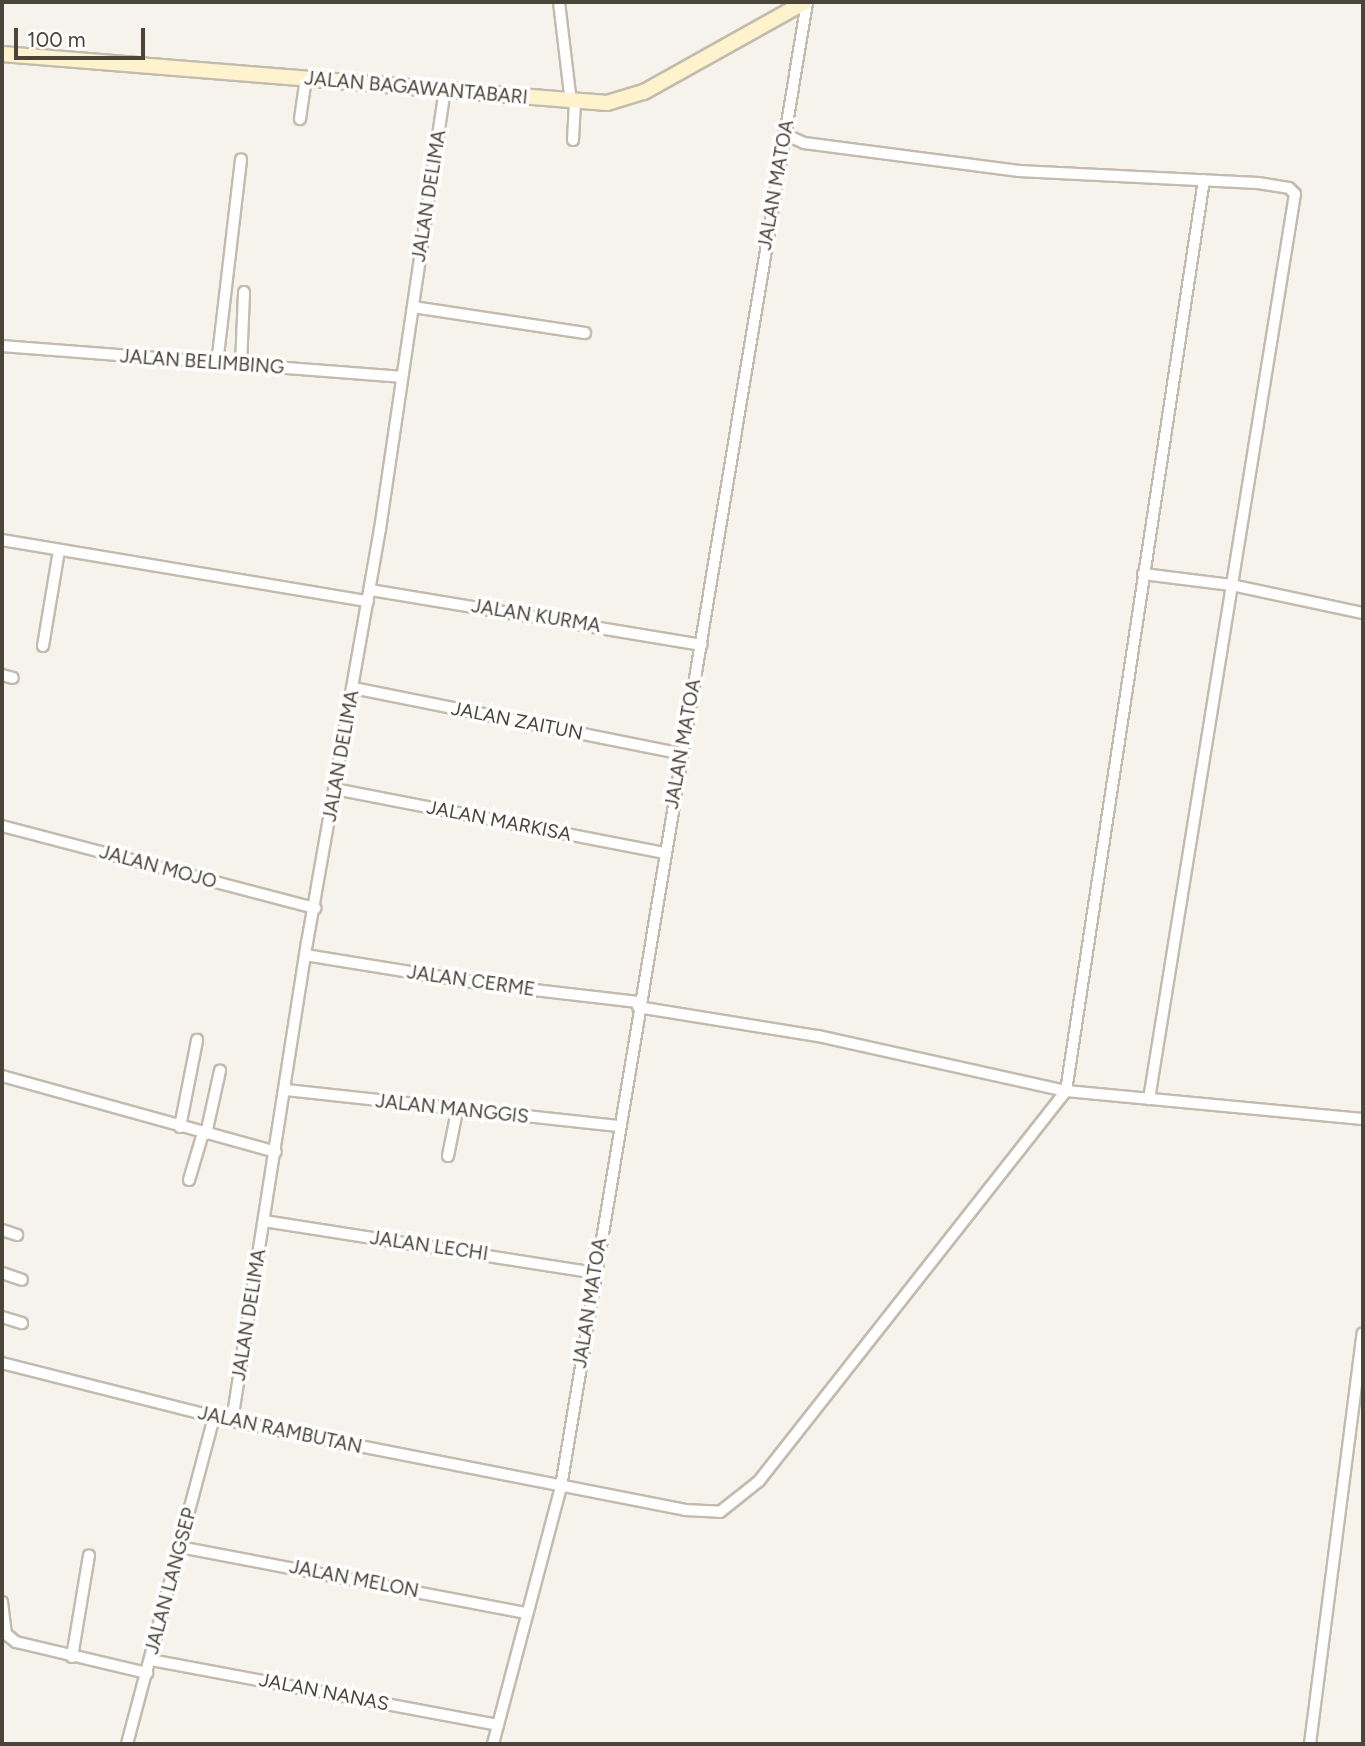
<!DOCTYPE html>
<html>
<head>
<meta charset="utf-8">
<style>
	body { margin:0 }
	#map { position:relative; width:1365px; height:1746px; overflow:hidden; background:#f6f3ec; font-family:Figtree,sans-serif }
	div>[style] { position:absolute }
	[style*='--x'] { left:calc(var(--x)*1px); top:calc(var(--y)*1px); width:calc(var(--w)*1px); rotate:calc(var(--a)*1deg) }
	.roads { filter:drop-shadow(2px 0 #c2bbae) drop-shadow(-2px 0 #c2bbae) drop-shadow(0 2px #c2bbae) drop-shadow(0 -2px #c2bbae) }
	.street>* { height:10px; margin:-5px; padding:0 5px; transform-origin:5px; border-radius:5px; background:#fff }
	.secondary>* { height:14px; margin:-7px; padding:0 7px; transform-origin:7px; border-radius:7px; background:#fff3cd }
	span { translate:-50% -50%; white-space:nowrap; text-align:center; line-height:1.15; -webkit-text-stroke:7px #fff; paint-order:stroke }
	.street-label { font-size:19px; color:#4b4439 }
	.frame { position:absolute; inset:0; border:4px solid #4b4439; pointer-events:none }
	.scale { position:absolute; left:14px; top:28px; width:131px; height:32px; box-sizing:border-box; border:4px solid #4b4439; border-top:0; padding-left:9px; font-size:21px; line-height:24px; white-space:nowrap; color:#4b4439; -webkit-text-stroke:5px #fff; paint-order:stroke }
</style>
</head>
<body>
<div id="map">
	<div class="roads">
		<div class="street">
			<div style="--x:559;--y:2;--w:101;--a:83.2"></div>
			<div style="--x:300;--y:119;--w:41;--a:-81.7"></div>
			<div style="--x:784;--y:134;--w:22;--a:24"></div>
			<div style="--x:804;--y:143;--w:217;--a:7.4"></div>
			<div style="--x:1019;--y:171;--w:239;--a:2.9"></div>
			<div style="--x:1258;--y:183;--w:31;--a:9"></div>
			<div style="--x:1289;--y:188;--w:8;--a:45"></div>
			<div style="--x:1295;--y:194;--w:917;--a:99.16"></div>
			<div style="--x:573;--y:140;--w:38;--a:-87"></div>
			<div style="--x:413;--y:307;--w:174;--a:8.6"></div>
			<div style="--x:2;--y:346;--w:401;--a:4.4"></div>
			<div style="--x:217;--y:364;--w:206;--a:-83.3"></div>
			<div style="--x:241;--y:365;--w:73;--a:-87.6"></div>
			<div style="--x:2;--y:540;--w:371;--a:9.5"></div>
			<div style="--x:1143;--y:574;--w:89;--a:7.1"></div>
			<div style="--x:1231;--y:585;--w:135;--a:12"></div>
			<div style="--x:370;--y:590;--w:336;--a:9.4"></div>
			<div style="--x:43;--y:646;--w:97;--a:-80.5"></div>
			<div style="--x:2;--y:675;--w:11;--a:15"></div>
			<div style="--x:353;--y:688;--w:336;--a:11.3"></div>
			<div style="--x:335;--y:789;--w:334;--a:11"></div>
			<div style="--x:2;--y:826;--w:324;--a:14.7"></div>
			<div style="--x:305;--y:955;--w:188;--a:9.2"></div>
			<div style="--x:491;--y:985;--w:148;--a:6.6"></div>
			<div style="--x:638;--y:1007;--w:182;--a:9.2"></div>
			<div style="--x:818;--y:1036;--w:254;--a:12.5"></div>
			<div style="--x:1066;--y:1091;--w:298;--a:5.4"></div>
			<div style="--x:2;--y:1076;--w:284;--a:15.5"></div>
			<div style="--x:286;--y:1090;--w:334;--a:6.2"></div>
			<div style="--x:180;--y:1127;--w:89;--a:-78.9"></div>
			<div style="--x:206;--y:1134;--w:65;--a:-77.5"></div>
			<div style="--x:448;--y:1156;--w:46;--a:-78.7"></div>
			<div style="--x:189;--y:1180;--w:49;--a:-73.4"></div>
			<div style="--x:264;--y:1221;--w:335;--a:8.9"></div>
			<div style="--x:2;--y:1230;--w:16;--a:18"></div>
			<div style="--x:2;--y:1273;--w:21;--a:19"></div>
			<div style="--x:2;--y:1317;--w:21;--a:17"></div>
			<div style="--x:2;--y:1363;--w:237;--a:14.2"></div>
			<div style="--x:232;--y:1421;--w:462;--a:11.1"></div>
			<div style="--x:685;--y:1510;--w:35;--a:3"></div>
			<div style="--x:720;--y:1512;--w:50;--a:-38.5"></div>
			<div style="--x:759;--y:1481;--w:496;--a:-51.8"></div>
			<div style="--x:1066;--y:1091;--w:921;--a:-81.39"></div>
			<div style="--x:232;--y:1421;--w:484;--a:-81.1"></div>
			<div style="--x:307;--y:943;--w:420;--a:-80"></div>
			<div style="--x:380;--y:529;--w:444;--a:-81.6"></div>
			<div style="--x:180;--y:1547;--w:353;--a:10.8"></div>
			<div style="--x:2;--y:1602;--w:32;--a:83"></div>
			<div style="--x:6;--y:1634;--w:13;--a:39"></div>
			<div style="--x:16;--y:1642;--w:135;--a:13.3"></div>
			<div style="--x:72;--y:1657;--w:103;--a:-80.5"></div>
			<div style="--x:151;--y:1660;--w:353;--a:10.6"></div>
			<div style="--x:127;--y:1744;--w:337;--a:-75.1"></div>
			<div style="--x:493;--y:1744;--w:266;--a:-75.2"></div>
			<div style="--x:561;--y:1487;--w:1505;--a:-80.59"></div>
			<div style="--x:1310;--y:1744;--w:414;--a:-82.7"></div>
		</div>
		<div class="secondary">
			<div style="--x:2;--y:54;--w:607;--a:4.63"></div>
			<div style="--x:607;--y:103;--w:39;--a:-17"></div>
			<div style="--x:644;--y:92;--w:184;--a:-29.2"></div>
		</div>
	</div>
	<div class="street-label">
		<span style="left:416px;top:88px;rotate:5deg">JALAN BAGAWANTABARI</span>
		<span style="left:776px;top:185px;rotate:-80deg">JALAN MATOA</span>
		<span style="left:429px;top:196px;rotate:-81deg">JALAN DELIMA</span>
		<span style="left:202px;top:362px;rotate:4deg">JALAN BELIMBING</span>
		<span style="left:536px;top:616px;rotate:9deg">JALAN KURMA</span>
		<span style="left:517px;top:721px;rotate:11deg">JALAN ZAITUN</span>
		<span style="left:683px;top:744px;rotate:-80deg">JALAN MATOA</span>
		<span style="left:341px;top:756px;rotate:-80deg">JALAN DELIMA</span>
		<span style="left:499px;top:821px;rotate:11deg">JALAN MARKISA</span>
		<span style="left:158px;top:867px;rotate:15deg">JALAN MOJO</span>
		<span style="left:471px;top:981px;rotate:8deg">JALAN CERME</span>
		<span style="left:452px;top:1109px;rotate:6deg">JALAN MANGGIS</span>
		<span style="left:429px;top:1246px;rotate:8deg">JALAN LECHI</span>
		<span style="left:590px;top:1303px;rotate:-81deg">JALAN MATOA</span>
		<span style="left:249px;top:1315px;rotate:-81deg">JALAN DELIMA</span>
		<span style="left:280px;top:1430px;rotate:12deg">JALAN RAMBUTAN</span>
		<span style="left:354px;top:1579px;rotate:11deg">JALAN MELON</span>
		<span style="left:171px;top:1581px;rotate:-75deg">JALAN LANGSEP</span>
		<span style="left:324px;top:1692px;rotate:11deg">JALAN NANAS</span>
	</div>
	<div class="frame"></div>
	<div class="scale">100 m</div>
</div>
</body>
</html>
